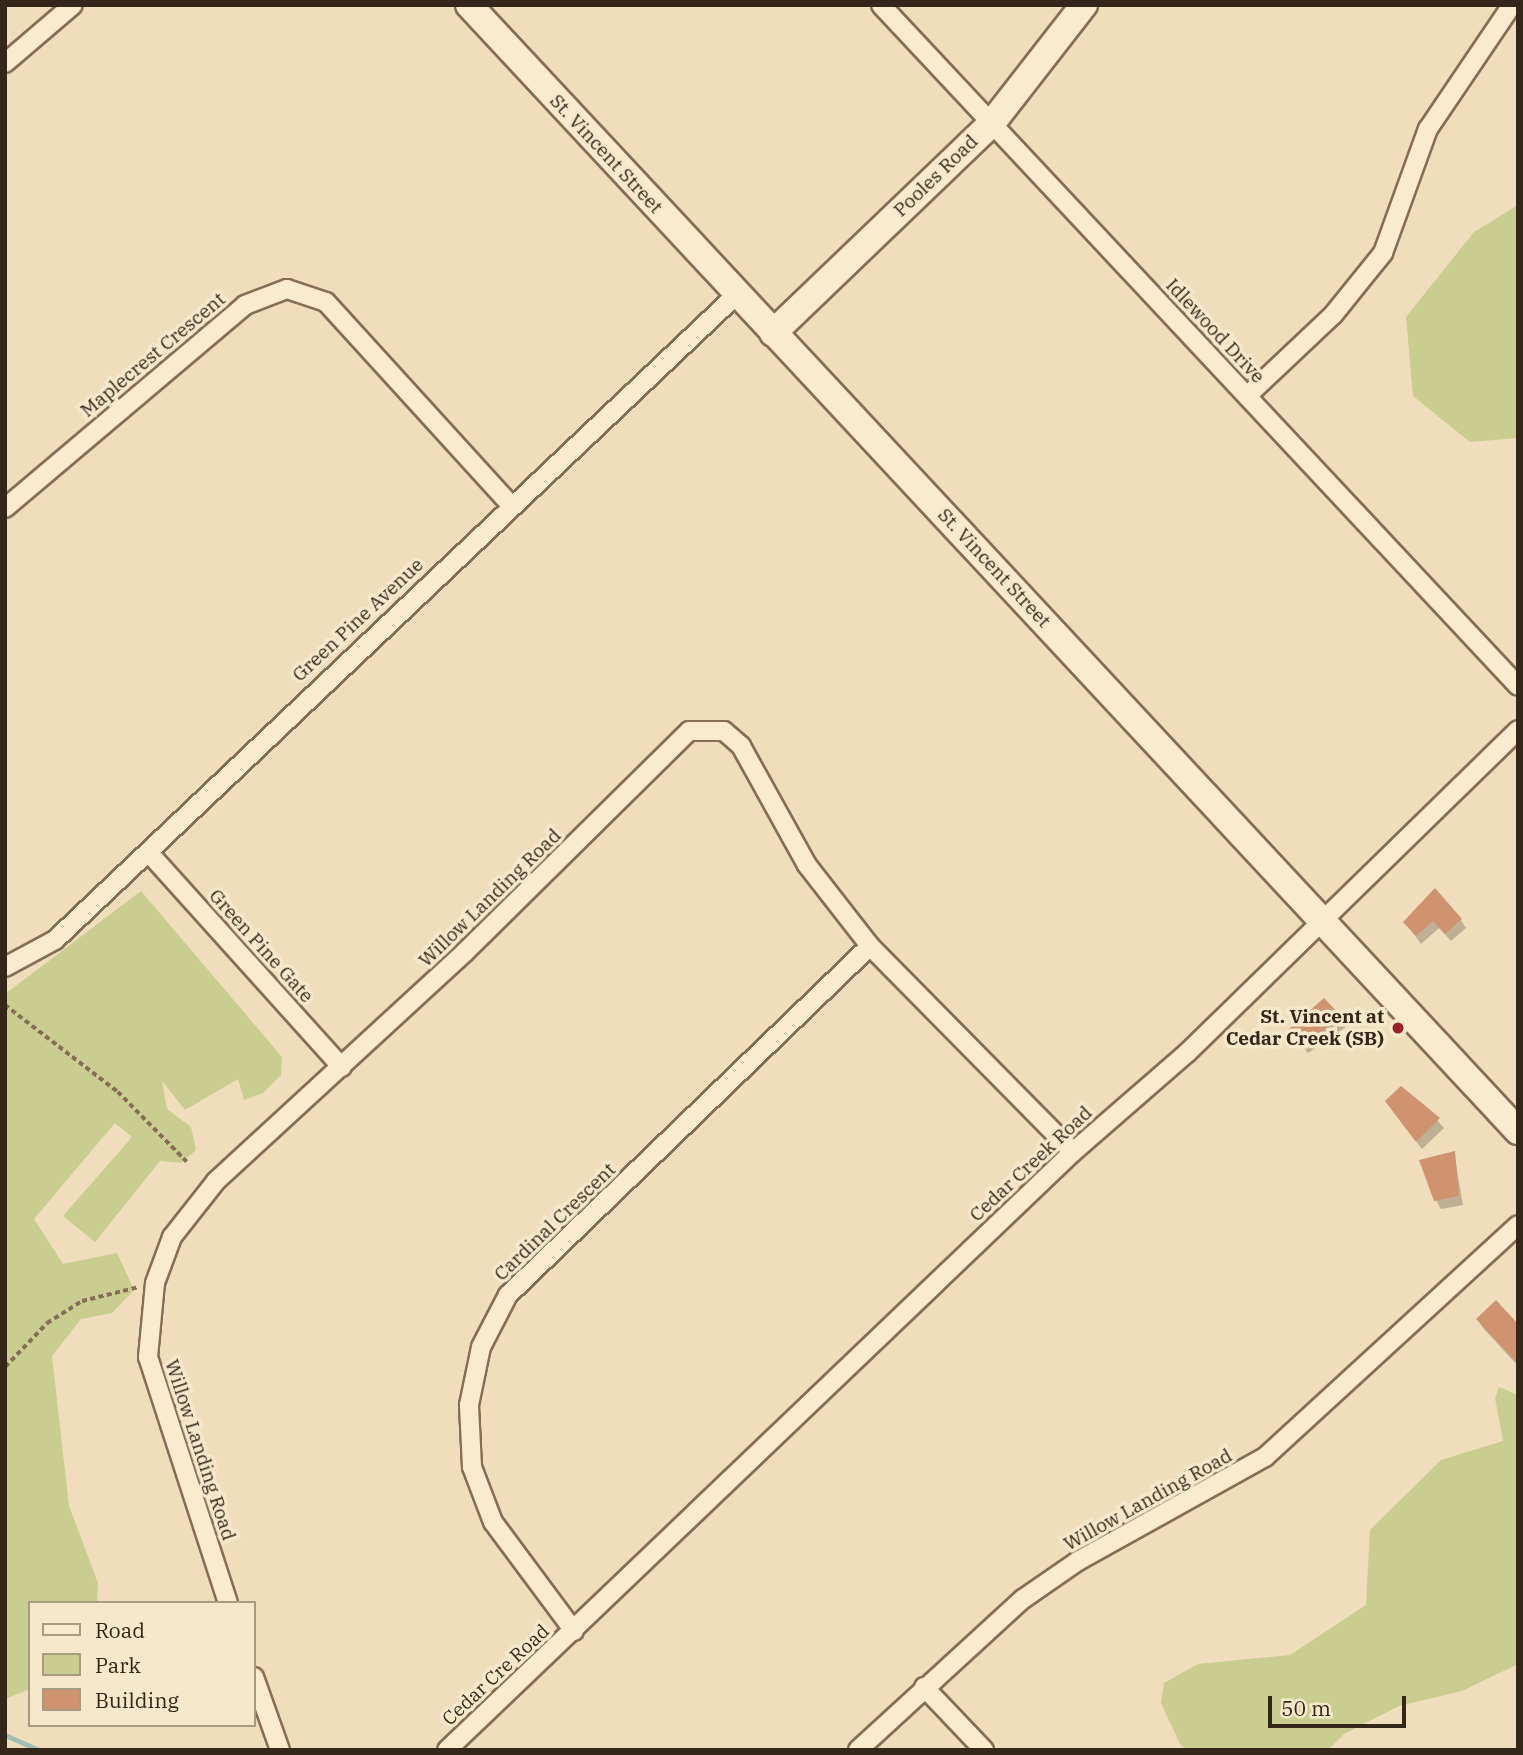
<!DOCTYPE html>
<html>
<head>
<meta charset="utf-8">
<style>
	body { margin:0 }
	#map { position:relative; width:1523px; height:1755px; overflow:hidden; background:#efddbb; font-family:"IBM Plex Serif",serif }
	div>[style] { position:absolute }
	[style*='--x'] { left:calc(var(--x)*1px); top:calc(var(--y)*1px); width:calc(var(--w)*1px); rotate:calc(var(--a)*1deg) }
	.green>* { inset:0; background:#c9cd8f }
	.shadow>* { inset:0; background:#0003 }
	.stream>* { height:5px; margin:-2.5px; padding:0 2.5px; transform-origin:2.5px; border-radius:2.5px; background:#a0c0b5 }
	.building>* { inset:0; background:#cf936f }
	.path>* { height:3.5px; margin-top:-1.75px; transform-origin:0; background:repeating-linear-gradient(90deg,#876d55 0 5px,transparent 0 8.5px) }
	.roads { filter:drop-shadow(2px 0 #876d55) drop-shadow(-2px 0 #876d55) drop-shadow(0 2px #876d55) drop-shadow(0 -2px #876d55) }
	.street>* { height:18px; margin:-9px; padding:0 9px; transform-origin:9px; border-radius:9px; background:#faebce }
	.secondary>* { height:26px; margin:-13px; padding:0 13px; transform-origin:13px; border-radius:13px; background:#faebce }
	.dots>* { width:19px; height:19px; translate:-50% -50%; box-sizing:border-box; border:4px solid #f6e8cb; border-radius:50% }
	span { translate:-50% -50%; white-space:nowrap; text-align:center; line-height:1.15; -webkit-text-stroke:7px #f6e8cb; paint-order:stroke }
	.street-label { font-size:19px; color:#35261a }
	.poi-label { font-size:19px; color:#35261a; font-weight:700 }
	.right { translate:-100% -50%; text-align:right }
	.frame { position:absolute; inset:0; border:7px solid #35261a; pointer-events:none }
	.legend { position:absolute; left:28px; top:1601px; width:228px; height:126px; box-sizing:border-box; background:#f6e8cb; border:2px solid #a99a84; margin:0; padding:9px 12px; list-style:none; font-size:21px; color:#35261a }
	.legend li { display:flex; align-items:center; gap:14px; height:35px }
	.legend b { width:35px; border:2px solid #a99a84 }
	.scale { position:absolute; left:1268px; top:1696px; width:138px; height:32px; box-sizing:border-box; border:4px solid #35261a; border-top:0; padding-left:9px; font-size:21px; line-height:24px; white-space:nowrap; color:#35261a; -webkit-text-stroke:5px #f6e8cb; paint-order:stroke }
</style>
</head>
<body>
<div id="map">
	<div class="green">
		<div style="clip-path:polygon(1518px 205px,1518px 438px,1470px 442px,1413px 396px,1406px 317px,1474px 232px)"></div>
		<div style="clip-path:polygon(141px 891px,282px 1057px,281px 1075px,263px 1093px,244px 1100px,238px 1079px,185px 1110px,162px 1081px,167px 1109px,191px 1127px,196px 1150px,181px 1163px,160px 1161px,95px 1242px,63px 1216px,132px 1137px,115px 1123px,34px 1219px,63px 1264px,117px 1253px,134px 1290px,112px 1313px,81px 1319px,52px 1356px,69px 1506px,98px 1583px,97px 1603px,30px 1603px,30px 1689px,5px 1699px,5px 994px)"></div>
		<div style="clip-path:polygon(1499px 1387px,1518px 1395px,1518px 1664px,1462px 1691px,1399px 1706px,1344px 1734px,1328px 1750px,1187px 1750px,1180px 1744px,1161px 1703px,1164px 1683px,1198px 1664px,1290px 1655px,1366px 1605px,1370px 1530px,1441px 1460px,1503px 1441px,1495px 1398px)"></div>
	</div>
	<div class="shadow">
		<div style="clip-path:polygon(1461px 920px,1466px 928px,1451px 941px,1439px 928px,1421px 944px,1405px 922px)"></div>
		<div style="clip-path:polygon(1324px 1000px,1346px 1027px,1308px 1053px,1290px 1031px)"></div>
		<div style="clip-path:polygon(1423px 1104px,1444px 1128px,1422px 1149px,1392px 1110px)"></div>
		<div style="clip-path:polygon(1454px 1153px,1463px 1205px,1441px 1209px,1436px 1200px)"></div>
		<div style="clip-path:polygon(1478px 1320px,1518px 1326px,1518px 1366px,1483px 1328px)"></div>
	</div>
	<div class="stream">
		<div style="--x:5;--y:1735;--w:37;--a:24"></div>
	</div>
	<div class="building">
		<div style="clip-path:polygon(1435px 888px,1462px 919px,1445px 934px,1433px 921px,1416px 936px,1403px 922px)"></div>
		<div style="clip-path:polygon(1324px 998px,1342px 1017px,1302px 1045px,1288px 1030px)"></div>
		<div style="clip-path:polygon(1401px 1086px,1440px 1118px,1416px 1142px,1385px 1101px)"></div>
		<div style="clip-path:polygon(1455px 1151px,1459px 1196px,1434px 1201px,1419px 1160px)"></div>
		<div style="clip-path:polygon(1496px 1300px,1518px 1324px,1518px 1364px,1476px 1319px)"></div>
	</div>
	<div class="path">
		<div style="--x:5;--y:1005;--w:143;--a:37.6"></div>
		<div style="--x:118;--y:1092;--w:98;--a:45.4"></div>
		<div style="--x:5;--y:1367;--w:61;--a:-46.3"></div>
		<div style="--x:47;--y:1323;--w:41;--a:-32.2"></div>
		<div style="--x:82;--y:1301;--w:59;--a:-13.8"></div>
	</div>
	<div class="roads">
		<div class="street">
			<div style="--x:881;--y:5;--w:932;--a:46.91"></div>
			<div style="--x:5;--y:63;--w:89;--a:-40.5"></div>
			<div style="--x:1247;--y:396;--w:118;--a:-43.3"></div>
			<div style="--x:1333;--y:315;--w:80;--a:-51.1"></div>
			<div style="--x:1383;--y:253;--w:132;--a:-70.1"></div>
			<div style="--x:1428;--y:129;--w:150;--a:-55.9"></div>
			<div style="--x:5;--y:508;--w:314;--a:-40.2"></div>
			<div style="--x:245;--y:305;--w:45;--a:-20.9"></div>
			<div style="--x:287;--y:289;--w:41;--a:18.4"></div>
			<div style="--x:326;--y:302;--w:275;--a:47.7"></div>
			<div style="--x:149;--y:853;--w:288;--a:48"></div>
			<div style="--x:5;--y:967;--w:57;--a:-28.4"></div>
			<div style="--x:55;--y:940;--w:938;--a:-43.44"></div>
			<div style="--x:228;--y:1603;--w:259;--a:-108"></div>
			<div style="--x:148;--y:1357;--w:74;--a:-84.6"></div>
			<div style="--x:155;--y:1283;--w:49;--a:-69.7"></div>
			<div style="--x:172;--y:1237;--w:71;--a:-51.8"></div>
			<div style="--x:216;--y:1181;--w:337;--a:-42.6"></div>
			<div style="--x:464;--y:953;--w:316;--a:-44.6"></div>
			<div style="--x:689;--y:731;--w:35;--a:0"></div>
			<div style="--x:724;--y:731;--w:23;--a:41"></div>
			<div style="--x:741;--y:746;--w:136;--a:61"></div>
			<div style="--x:807;--y:865;--w:103;--a:52.1"></div>
			<div style="--x:870;--y:946;--w:289;--a:45.4"></div>
			<div style="--x:574;--y:1631;--w:136;--a:-126.6"></div>
			<div style="--x:493;--y:1522;--w:59;--a:-110.9"></div>
			<div style="--x:472;--y:1467;--w:62;--a:-92.8"></div>
			<div style="--x:469;--y:1405;--w:59;--a:-78.3"></div>
			<div style="--x:481;--y:1347;--w:59;--a:-62.6"></div>
			<div style="--x:508;--y:1295;--w:503;--a:-43.95"></div>
			<div style="--x:254;--y:1677;--w:77;--a:70.4"></div>
			<div style="--x:924;--y:1687;--w:87;--a:46.4"></div>
			<div style="--x:447;--y:1750;--w:866;--a:-43.69"></div>
			<div style="--x:1073;--y:1152;--w:151;--a:-41"></div>
			<div style="--x:1187;--y:1053;--w:462;--a:-44.3"></div>
			<div style="--x:858;--y:1750;--w:224;--a:-42.5"></div>
			<div style="--x:1023;--y:1599;--w:67;--a:-34.6"></div>
			<div style="--x:1078;--y:1561;--w:214;--a:-29.1"></div>
			<div style="--x:1265;--y:1457;--w:343;--a:-42.5"></div>
		</div>
		<div class="secondary">
			<div style="--x:469;--y:5;--w:1539;--a:47.03"></div>
			<div style="--x:773;--y:333;--w:303;--a:-43.8"></div>
			<div style="--x:992;--y:123;--w:150;--a:-52.1"></div>
		</div>
	</div>
	<div class="dots">
		<div style="left:1398px;top:1028px;background:#982229"></div>
	</div>
	<div class="street-label">
		<span style="left:606px;top:154px;rotate:47deg">St. Vincent Street</span>
		<span style="left:936px;top:176px;rotate:-44deg">Pooles Road</span>
		<span style="left:1215px;top:331px;rotate:47deg">Idlewood Drive</span>
		<span style="left:153px;top:355px;rotate:-40deg">Maplecrest Crescent</span>
		<span style="left:994px;top:568px;rotate:47deg">St. Vincent Street</span>
		<span style="left:358px;top:620px;rotate:-43deg">Green Pine Avenue</span>
		<span style="left:490px;top:898px;rotate:-44deg">Willow Landing Road</span>
		<span style="left:261px;top:946px;rotate:48deg">Green Pine Gate</span>
		<span style="left:1031px;top:1164px;rotate:-43deg">Cedar Creek Road</span>
		<span style="left:555px;top:1222px;rotate:-44deg">Cardinal Crescent</span>
		<span style="left:200px;top:1450px;rotate:72deg">Willow Landing Road</span>
		<span style="left:1148px;top:1500px;rotate:-29deg">Willow Landing Road</span>
		<span style="left:496px;top:1675px;rotate:-43deg">Cedar Cre Road</span>
	</div>
	<div class="poi-label">
		<span class="right" style="left:1384px;top:1028px">St. Vincent at<br>Cedar Creek (SB)</span>
	</div>
	<div class="frame"></div>
	<ul class="legend">
	<li><b style="height:9px;background:#faebce"></b>Road</li>
	<li><b style="height:19px;background:#c9cd8f"></b>Park</li>
	<li><b style="height:19px;background:#cf936f"></b>Building</li>
	</ul>
	<div class="scale">50 m</div>
</div>
</body>
</html>
